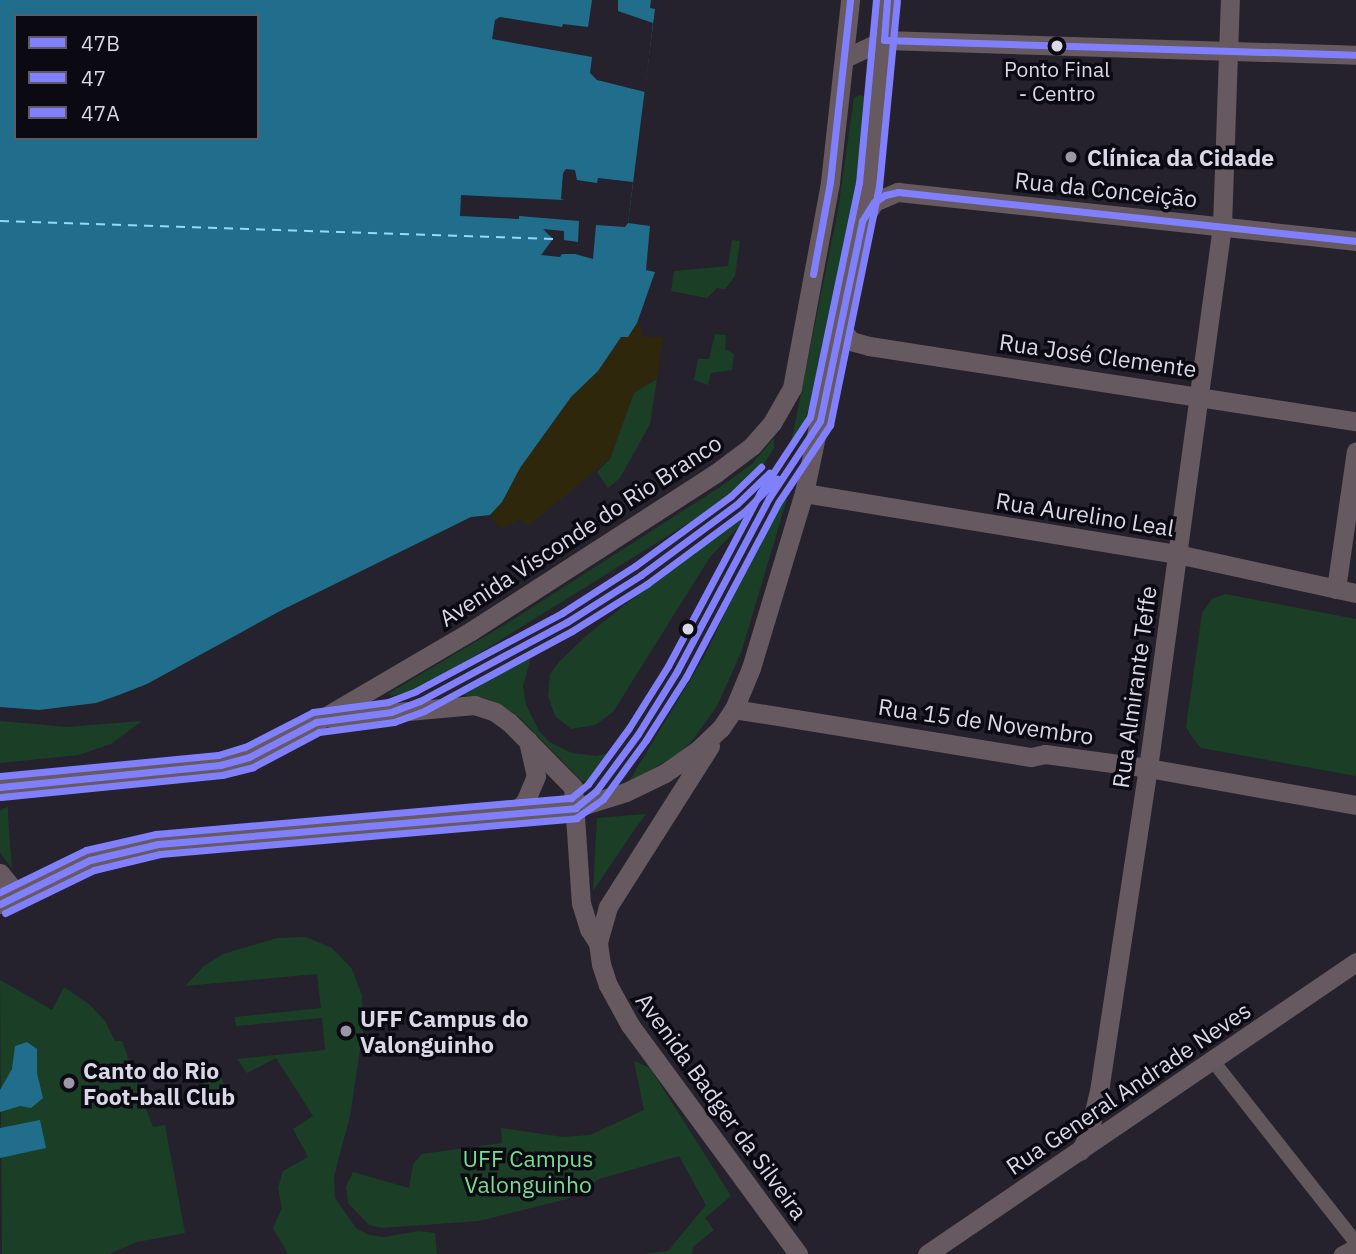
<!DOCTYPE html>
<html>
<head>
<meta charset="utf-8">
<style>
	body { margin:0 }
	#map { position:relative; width:1356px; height:1254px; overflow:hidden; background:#25222d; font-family:"IBM Plex Sans",sans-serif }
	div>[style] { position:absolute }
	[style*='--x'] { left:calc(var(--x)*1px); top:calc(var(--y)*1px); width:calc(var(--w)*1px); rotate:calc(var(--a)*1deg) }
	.green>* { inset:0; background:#1b3f26 }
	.sand>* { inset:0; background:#2f270c }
	.water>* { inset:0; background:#216e8c }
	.pier>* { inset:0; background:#25222d }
	.ferry>* { height:2px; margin-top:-1px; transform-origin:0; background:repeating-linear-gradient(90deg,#91dafb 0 9px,transparent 0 16px) }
	.street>* { height:14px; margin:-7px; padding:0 7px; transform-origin:7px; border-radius:7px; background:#62575b }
	.secondary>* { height:19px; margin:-9.5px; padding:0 9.5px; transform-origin:9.5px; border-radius:9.5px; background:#66595f }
	.bus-1>* { height:7px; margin:-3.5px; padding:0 3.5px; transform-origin:3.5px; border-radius:3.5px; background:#8080ff }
	.bus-2>* { height:7px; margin:-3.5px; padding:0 3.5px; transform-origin:3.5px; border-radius:3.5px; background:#8080ff }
	.bus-3>* { height:7px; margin:-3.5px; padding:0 3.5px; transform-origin:3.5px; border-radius:3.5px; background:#8080ff }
	.dots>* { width:19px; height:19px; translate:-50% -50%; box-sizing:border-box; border:4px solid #0b0912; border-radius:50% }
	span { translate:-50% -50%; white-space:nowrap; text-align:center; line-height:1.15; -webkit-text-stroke:7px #0b0912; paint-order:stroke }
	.bus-label { font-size:21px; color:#dad7e6 }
	.poi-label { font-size:23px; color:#dad7e6; font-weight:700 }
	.left { translate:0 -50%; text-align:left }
	.street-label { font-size:23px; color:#dad7e6 }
	.park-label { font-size:23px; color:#76dc8f }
	.legend { position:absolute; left:14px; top:14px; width:245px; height:126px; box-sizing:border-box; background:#0b0912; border:2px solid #5e5b67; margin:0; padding:9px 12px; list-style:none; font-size:21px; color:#dad7e6 }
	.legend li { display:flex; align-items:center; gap:14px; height:35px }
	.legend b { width:35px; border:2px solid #5e5b67 }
</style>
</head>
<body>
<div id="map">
	<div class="green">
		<div style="clip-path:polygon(860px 95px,866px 97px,854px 200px,814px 395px,794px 446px,754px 511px,710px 557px,613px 712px,595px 725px,571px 729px,555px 716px,548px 696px,550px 674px,559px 662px,587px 635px,748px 507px,760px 496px,791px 443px,838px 210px,854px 98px)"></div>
		<div style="clip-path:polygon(732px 240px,740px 241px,735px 276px,725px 289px,717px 288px,707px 298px,671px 291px,674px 271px,728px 266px)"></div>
		<div style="clip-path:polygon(715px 334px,726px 335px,725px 349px,734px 354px,732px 370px,711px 373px,708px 385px,694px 380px,698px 359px,709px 359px)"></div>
		<div style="clip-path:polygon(657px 379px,650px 424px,620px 478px,608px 488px,597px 472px,610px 459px,634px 392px)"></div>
		<div style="clip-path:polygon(774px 438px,774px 448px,757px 475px,727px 499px,423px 688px,391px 696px,389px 693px,506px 624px,717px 489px,752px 464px)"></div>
		<div style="clip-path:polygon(782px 496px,787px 499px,741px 653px,717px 706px,692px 741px,678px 754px,628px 783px,704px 657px)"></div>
		<div style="clip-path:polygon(1225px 594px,1356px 619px,1356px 776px,1201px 748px,1192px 737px,1186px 727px,1202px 613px,1212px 599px)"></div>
		<div style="clip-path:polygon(529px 654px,531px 657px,523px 686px,526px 705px,539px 731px,551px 743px,572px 753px,597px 756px,613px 752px,595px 778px,588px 782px,582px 781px,517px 715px,488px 699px,458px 694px)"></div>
		<div style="clip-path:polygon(0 721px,67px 727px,142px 721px,111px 744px,79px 755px,0 763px)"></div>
		<div style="clip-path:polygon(8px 806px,8px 817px,12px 868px,0 853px,0 811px)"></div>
		<div style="clip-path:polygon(646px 814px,635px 829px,593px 891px,597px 818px)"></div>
		<div style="clip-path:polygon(306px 937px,332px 948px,352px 969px,362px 996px,363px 1030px,350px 1116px,334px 1176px,335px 1198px,356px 1228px,369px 1235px,384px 1237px,419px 1231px,435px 1233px,437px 1254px,288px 1254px,273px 1228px,282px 1208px,278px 1188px,283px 1171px,308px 1157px,293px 1129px,313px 1116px,276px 1058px,247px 1073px,237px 1059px,325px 1050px,322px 1018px,236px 1026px,235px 1017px,321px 1008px,317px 974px,185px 986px,204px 966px,223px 954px,277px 938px)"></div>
		<div style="clip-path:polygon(0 980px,52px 1010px,64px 987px,90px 1005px,105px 1021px,115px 1041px,122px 1041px,153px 1127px,165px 1125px,185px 1233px,137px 1242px,109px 1254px,2px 1254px)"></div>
		<div style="clip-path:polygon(634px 1061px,650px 1068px,731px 1196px,705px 1218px,714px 1230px,693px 1247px,692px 1254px,642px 1254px,668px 1251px,706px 1205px,679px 1156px,599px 1179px,567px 1199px,479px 1221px,381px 1228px,369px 1225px,348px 1203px,346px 1187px,353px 1172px,409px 1188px,413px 1164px,422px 1154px,502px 1143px,501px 1128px,563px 1137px,590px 1135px,644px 1110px)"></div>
		<div style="clip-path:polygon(216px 1069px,225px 1085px,209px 1095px,197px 1072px)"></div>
	</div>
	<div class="sand">
		<div style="clip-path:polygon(638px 321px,644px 337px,663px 337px,657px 379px,634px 393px,610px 459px,528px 526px,520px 519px,501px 529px,490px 515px,502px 502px,520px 468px,571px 397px,598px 371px,621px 337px,628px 337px)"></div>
	</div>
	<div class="water">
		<div style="clip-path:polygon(evenodd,0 0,651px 0,650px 8px,655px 9px,628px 223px,650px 226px,646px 270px,655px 272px,637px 323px,628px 337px,621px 337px,598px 371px,571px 397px,520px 468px,502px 502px,490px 515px,471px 517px,280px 611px,147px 684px,119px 695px,96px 703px,39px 710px,0 707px,0 0,16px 16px,257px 16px,257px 138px,16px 138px,16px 16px)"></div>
		<div style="clip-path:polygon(27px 1042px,37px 1049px,37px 1073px,43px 1098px,31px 1108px,20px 1106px,0 1112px,0 1090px,12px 1069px,15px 1046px)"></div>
		<div style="clip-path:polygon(40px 1120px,46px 1148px,0 1158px,0 1128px)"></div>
	</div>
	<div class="pier">
		<div style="clip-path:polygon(592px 0,618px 0,618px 11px,653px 23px,645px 92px,597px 80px,590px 73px,592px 57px,492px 39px,495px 20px,500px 17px,562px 27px,563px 24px,588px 27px)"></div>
		<div style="clip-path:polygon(566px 169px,575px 170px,577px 180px,597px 183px,598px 178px,633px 182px,628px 223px,625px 227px,596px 225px,593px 259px,575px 254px,562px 254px,560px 257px,541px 255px,553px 239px,543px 229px,564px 231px,564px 240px,578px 242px,579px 221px,519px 216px,519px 219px,460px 216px,461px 195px,564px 200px,561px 199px,563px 173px)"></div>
	</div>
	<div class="ferry">
		<div style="--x:0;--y:221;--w:554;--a:1.86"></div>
	</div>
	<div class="street">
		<div style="--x:1213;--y:1061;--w:231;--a:51.8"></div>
		<div style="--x:1341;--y:1254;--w:17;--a:-28"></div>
	</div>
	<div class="secondary">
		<div style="--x:845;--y:58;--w:43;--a:-24.8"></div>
		<div style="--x:884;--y:40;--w:472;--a:1.8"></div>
		<div style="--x:865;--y:217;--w:17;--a:-59"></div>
		<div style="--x:874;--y:202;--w:26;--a:-23"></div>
		<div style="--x:898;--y:192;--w:461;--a:6.1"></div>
		<div style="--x:840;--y:327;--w:18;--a:52"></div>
		<div style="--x:851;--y:341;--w:19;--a:16"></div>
		<div style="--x:869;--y:346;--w:493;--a:8.8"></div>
		<div style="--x:804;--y:493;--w:378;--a:9.3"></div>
		<div style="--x:1177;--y:554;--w:183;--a:12.3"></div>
		<div style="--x:1336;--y:589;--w:139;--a:-81.8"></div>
		<div style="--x:734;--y:709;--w:301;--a:9.2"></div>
		<div style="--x:1031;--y:757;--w:14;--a:-12"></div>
		<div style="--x:1045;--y:754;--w:104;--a:7.7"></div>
		<div style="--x:1148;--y:768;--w:211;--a:10.1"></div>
		<div style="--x:331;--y:718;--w:144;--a:-5.2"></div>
		<div style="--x:474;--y:705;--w:22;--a:18"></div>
		<div style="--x:495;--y:712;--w:17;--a:36"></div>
		<div style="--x:509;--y:722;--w:91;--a:45.4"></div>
		<div style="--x:573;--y:787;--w:116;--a:86.1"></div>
		<div style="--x:581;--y:903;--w:27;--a:73"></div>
		<div style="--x:589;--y:929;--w:17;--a:57"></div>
		<div style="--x:710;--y:746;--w:191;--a:122.4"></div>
		<div style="--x:608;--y:907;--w:37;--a:106"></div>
		<div style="--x:598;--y:943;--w:21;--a:82"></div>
		<div style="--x:601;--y:964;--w:22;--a:72"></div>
		<div style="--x:608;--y:985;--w:46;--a:61.2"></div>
		<div style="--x:630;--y:1025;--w:284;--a:53.7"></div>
		<div style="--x:0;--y:787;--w:221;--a:-5.7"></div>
		<div style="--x:220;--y:765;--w:30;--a:-15"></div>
		<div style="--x:249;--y:757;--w:76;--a:-27.6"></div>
		<div style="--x:316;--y:722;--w:180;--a:-30.4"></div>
		<div style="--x:471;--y:631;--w:292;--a:-32.8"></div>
		<div style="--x:716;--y:473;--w:45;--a:-36.9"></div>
		<div style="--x:752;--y:446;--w:30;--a:-49"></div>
		<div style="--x:772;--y:423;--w:40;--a:-60.3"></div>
		<div style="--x:792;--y:388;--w:209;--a:-79.5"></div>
		<div style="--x:830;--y:182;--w:183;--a:-83.7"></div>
		<div style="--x:512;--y:814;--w:18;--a:-43"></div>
		<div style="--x:525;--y:802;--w:28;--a:-67"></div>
		<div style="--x:536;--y:776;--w:37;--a:-103"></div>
		<div style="--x:0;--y:873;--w:27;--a:51"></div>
		<div style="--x:0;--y:904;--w:100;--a:-26.1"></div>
		<div style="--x:90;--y:860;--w:70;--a:-13.2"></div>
		<div style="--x:158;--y:844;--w:419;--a:-4.9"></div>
		<div style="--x:575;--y:808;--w:53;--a:-17.4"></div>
		<div style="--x:626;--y:792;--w:43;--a:-26"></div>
		<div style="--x:665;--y:773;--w:40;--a:-34.9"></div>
		<div style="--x:698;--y:750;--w:32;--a:-44"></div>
		<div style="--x:721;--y:728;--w:23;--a:-56"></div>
		<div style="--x:734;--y:709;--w:44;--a:-67.5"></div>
		<div style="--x:751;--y:668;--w:183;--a:-73.2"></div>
		<div style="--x:804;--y:493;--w:315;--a:-78.1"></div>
		<div style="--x:869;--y:185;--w:186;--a:-84.4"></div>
		<div style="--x:1080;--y:1151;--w:17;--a:-62"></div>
		<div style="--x:1088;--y:1136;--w:46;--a:-76.3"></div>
		<div style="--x:1099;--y:1091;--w:327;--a:-81.4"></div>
		<div style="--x:1148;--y:768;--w:547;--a:-82.23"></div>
		<div style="--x:1222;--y:226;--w:226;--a:-88"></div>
		<div style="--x:927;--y:1254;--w:519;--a:-34.24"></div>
	</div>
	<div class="bus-1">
		<div style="--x:887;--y:0;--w:40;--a:94.3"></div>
		<div style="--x:884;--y:40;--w:472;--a:1.8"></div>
		<div style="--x:813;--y:274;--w:94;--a:-79.5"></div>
		<div style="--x:830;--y:182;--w:183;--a:-83.7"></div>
		<div style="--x:0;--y:787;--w:221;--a:-5.7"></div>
		<div style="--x:220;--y:765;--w:30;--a:-15"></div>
		<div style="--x:249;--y:757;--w:76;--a:-27.6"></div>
		<div style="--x:316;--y:722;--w:76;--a:-7.6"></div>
		<div style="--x:391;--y:712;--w:31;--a:-21"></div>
		<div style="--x:420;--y:701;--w:167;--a:-28.3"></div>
		<div style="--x:567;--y:622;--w:88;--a:-32.4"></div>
		<div style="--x:641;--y:575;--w:119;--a:-36.5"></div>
		<div style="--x:737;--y:504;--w:45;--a:-44.1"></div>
		<div style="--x:0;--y:904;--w:100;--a:-26.1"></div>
		<div style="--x:90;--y:860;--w:70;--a:-13.2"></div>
		<div style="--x:158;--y:844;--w:419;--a:-4.9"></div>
		<div style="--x:575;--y:808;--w:27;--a:-39"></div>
		<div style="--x:596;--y:791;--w:71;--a:-53.6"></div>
		<div style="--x:638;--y:734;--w:74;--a:-58.2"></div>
		<div style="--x:677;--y:671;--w:196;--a:-62"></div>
		<div style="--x:769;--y:498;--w:92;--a:-56.5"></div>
		<div style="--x:820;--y:421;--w:204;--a:-78.1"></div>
		<div style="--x:862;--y:221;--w:22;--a:-58"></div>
		<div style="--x:874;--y:202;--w:13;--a:-32"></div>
		<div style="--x:885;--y:195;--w:13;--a:-13"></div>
		<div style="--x:898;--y:192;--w:461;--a:6.1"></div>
	</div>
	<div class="bus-2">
		<div style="--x:1;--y:797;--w:222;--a:-5.7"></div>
		<div style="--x:222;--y:775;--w:32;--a:-14"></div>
		<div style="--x:253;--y:767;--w:75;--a:-27.9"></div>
		<div style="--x:319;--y:732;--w:76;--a:-7.6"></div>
		<div style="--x:394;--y:722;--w:32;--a:-20"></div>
		<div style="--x:424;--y:711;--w:168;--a:-28.4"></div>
		<div style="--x:572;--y:631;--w:89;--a:-32.1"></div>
		<div style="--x:647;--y:584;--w:121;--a:-36.6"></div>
		<div style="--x:744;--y:512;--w:47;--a:-45"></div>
		<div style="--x:5;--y:913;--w:99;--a:-25.8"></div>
		<div style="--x:94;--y:870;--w:68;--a:-13.6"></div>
		<div style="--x:160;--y:854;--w:418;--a:-4.9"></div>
		<div style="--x:576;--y:818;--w:33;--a:-35"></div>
		<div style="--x:603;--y:799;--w:73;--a:-53.9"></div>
		<div style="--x:646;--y:740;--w:75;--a:-57.6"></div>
		<div style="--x:686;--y:677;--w:197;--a:-62.1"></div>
		<div style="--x:778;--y:503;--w:94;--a:-56.3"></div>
		<div style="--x:830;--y:425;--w:243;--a:-78.4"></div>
		<div style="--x:879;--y:187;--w:187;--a:-84.5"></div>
	</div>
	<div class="bus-3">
		<div style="--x:0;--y:776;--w:219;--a:-5.5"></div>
		<div style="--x:218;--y:755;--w:28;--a:-17"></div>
		<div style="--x:245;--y:747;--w:76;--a:-27.2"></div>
		<div style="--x:313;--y:712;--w:76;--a:-7.6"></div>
		<div style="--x:388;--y:702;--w:30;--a:-21"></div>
		<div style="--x:416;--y:691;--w:166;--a:-28.1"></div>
		<div style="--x:562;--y:613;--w:87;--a:-32.8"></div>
		<div style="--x:635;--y:566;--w:119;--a:-36.1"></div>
		<div style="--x:731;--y:496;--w:42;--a:-44"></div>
		<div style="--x:0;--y:892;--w:96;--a:-26"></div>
		<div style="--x:86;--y:850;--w:72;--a:-12.9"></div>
		<div style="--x:156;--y:834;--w:417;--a:-5"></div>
		<div style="--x:571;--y:798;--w:22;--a:-39"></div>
		<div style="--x:588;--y:784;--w:69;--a:-53.8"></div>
		<div style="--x:629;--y:728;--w:73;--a:-57.8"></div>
		<div style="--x:668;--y:666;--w:196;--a:-62"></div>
		<div style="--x:760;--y:493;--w:91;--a:-56.7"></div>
		<div style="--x:810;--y:417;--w:239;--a:-78.2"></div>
		<div style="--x:859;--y:183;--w:184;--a:-84.7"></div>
	</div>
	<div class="dots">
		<div style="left:1057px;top:46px;background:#dad7e6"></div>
		<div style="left:1071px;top:157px;background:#9b98a5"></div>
		<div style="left:688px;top:629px;background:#dad7e6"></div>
		<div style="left:346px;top:1031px;background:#9b98a5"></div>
		<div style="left:69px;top:1083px;background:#9b98a5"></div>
	</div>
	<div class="bus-label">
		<span style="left:1057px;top:81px">Ponto Final<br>- Centro</span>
	</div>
	<div class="poi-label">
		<span class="left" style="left:1087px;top:157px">Clínica da Cidade</span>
		<span class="left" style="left:360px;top:1031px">UFF Campus do<br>Valonguinho</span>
		<span class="left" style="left:83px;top:1083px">Canto do Rio<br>Foot-ball Club</span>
	</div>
	<div class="street-label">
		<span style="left:1106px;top:189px;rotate:6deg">Rua da Conceição</span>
		<span style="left:1098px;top:355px;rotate:8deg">Rua José Clemente</span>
		<span style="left:1085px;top:514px;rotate:9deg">Rua Aurelino Leal</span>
		<span style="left:580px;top:530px;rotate:-33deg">Avenida Visconde do Rio Branco</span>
		<span style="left:1134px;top:687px;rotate:-82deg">Rua Almirante Teffe</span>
		<span style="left:986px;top:721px;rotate:8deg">Rua 15 de Novembro</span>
		<span style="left:1128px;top:1088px;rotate:-34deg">Rua General Andrade Neves</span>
		<span style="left:722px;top:1106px;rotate:54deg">Avenida Badger da Silveira</span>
	</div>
	<div class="park-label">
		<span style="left:528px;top:1171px">UFF Campus<br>Valonguinho</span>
	</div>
	<ul class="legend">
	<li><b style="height:9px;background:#8080ff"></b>47B</li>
	<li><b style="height:9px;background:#8080ff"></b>47</li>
	<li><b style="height:9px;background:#8080ff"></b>47A</li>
	</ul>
</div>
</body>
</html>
